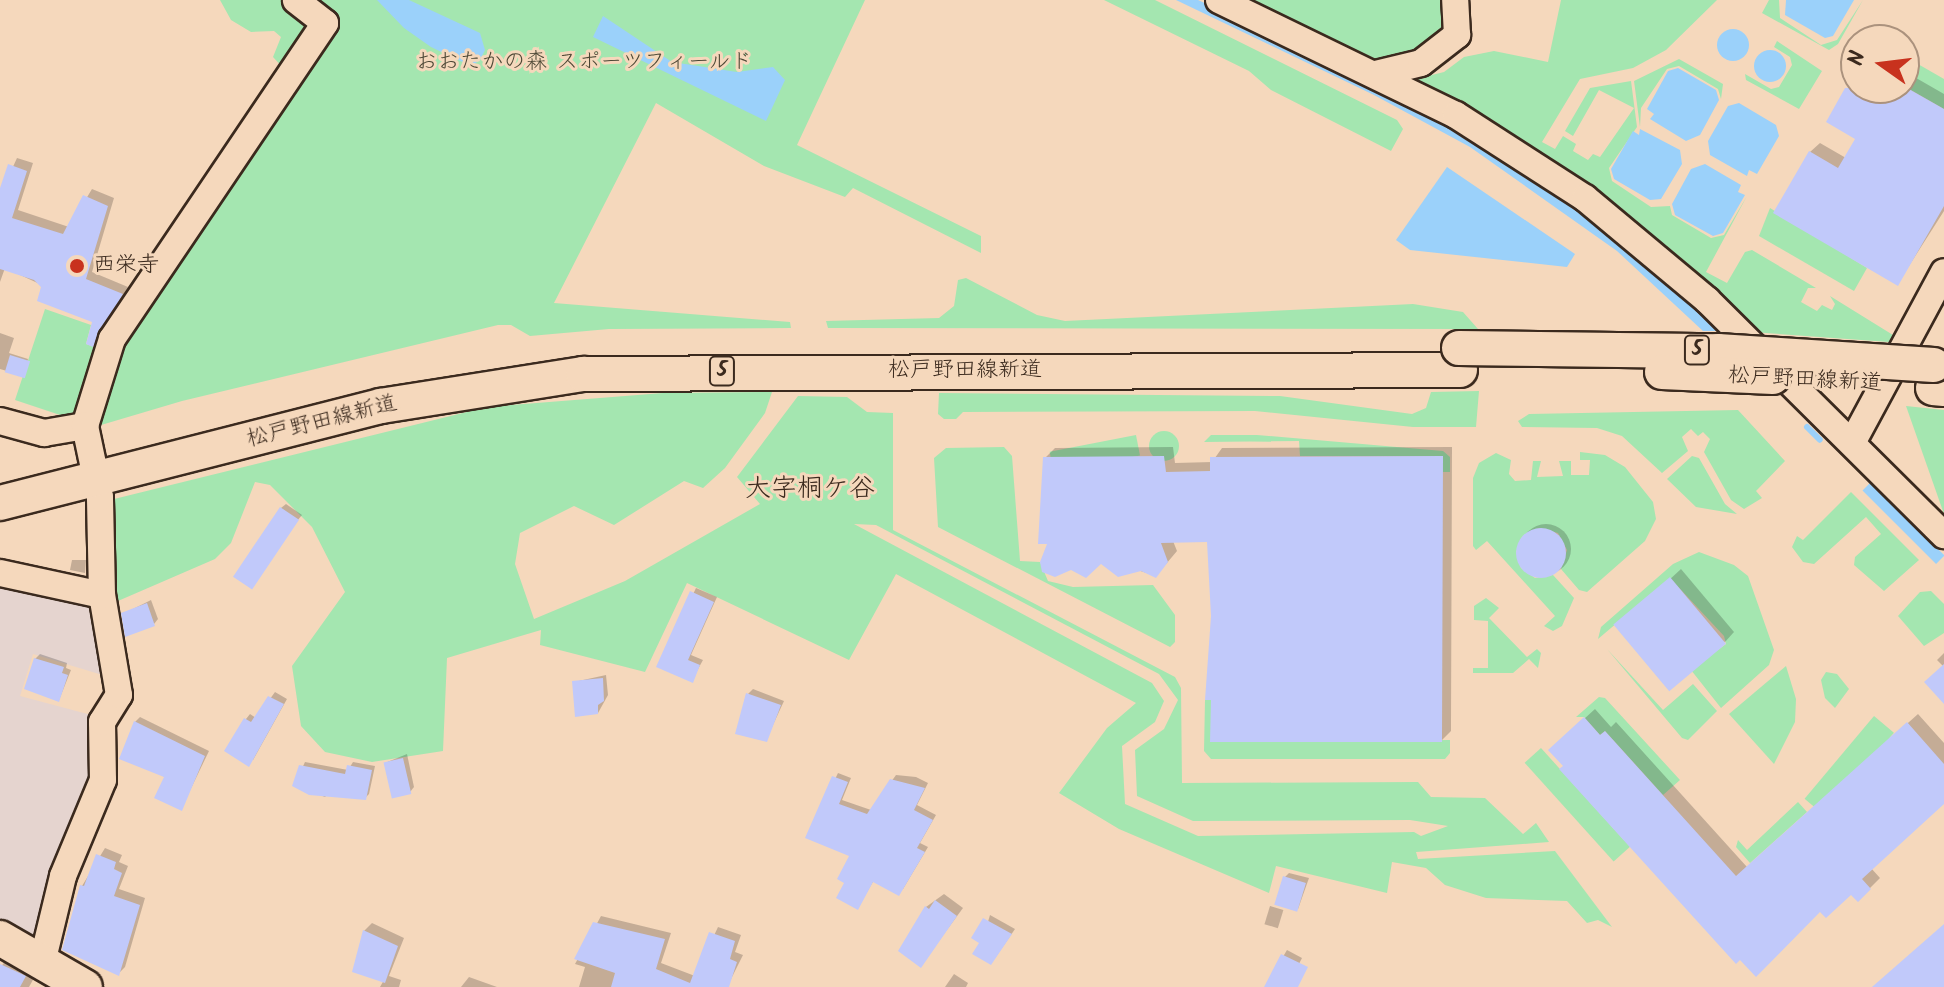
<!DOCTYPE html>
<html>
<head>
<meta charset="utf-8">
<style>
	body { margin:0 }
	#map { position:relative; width:1944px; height:987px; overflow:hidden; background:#f5d8bc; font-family:Kalam,"Klee One",sans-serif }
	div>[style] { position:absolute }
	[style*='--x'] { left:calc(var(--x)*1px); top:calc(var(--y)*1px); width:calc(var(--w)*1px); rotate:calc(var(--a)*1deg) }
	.built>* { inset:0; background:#e5d4cf }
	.green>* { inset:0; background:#a4e6b0; transform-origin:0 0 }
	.round { border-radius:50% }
	.water>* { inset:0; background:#9bd1fa; transform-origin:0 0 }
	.shadow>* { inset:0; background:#0003; transform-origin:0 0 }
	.stream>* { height:6px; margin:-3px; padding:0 3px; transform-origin:3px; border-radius:3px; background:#9bd1fa }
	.building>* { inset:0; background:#c1c9fa; transform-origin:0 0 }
	.roads { filter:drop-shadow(2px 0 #3b2a1e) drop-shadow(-2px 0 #3b2a1e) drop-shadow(0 2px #3b2a1e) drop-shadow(0 -2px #3b2a1e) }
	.minor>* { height:26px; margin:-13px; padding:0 13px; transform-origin:13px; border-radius:13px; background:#f5d8bc }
	.major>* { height:34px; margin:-17px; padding:0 17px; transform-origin:17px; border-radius:17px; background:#f5d8bc }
	.bridges { filter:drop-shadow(2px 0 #3b2a1e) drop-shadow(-2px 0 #3b2a1e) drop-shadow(0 2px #3b2a1e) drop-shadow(0 -2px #3b2a1e) }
	.major-bridge>* { height:34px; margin:-17px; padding:0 17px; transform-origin:17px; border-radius:17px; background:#f5d8bc }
	.dots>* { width:22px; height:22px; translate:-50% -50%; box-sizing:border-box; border:4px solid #f5d8bc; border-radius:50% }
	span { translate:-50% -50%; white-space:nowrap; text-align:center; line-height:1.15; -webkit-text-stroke:6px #f5d8bc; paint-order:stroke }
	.shield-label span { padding:2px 6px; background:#f5d8bc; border:2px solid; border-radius:6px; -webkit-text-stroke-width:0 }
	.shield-label { font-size:20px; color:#3b2a1e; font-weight:700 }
	.park-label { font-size:22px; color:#4b4634 }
	.poi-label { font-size:22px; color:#3b2a1e }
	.left { translate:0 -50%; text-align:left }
	.street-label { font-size:22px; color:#3b2a1e }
	.quarter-label { font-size:26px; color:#3b2a1e }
	.north { position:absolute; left:1840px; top:24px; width:80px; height:80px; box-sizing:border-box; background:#f5d8bc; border:2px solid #ab927d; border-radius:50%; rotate:284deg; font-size:22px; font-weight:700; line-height:32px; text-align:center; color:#3b2a1e }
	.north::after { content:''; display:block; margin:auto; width:28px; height:36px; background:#c8321e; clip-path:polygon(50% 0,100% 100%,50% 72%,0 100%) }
</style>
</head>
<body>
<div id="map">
	<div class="built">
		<div style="clip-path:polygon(0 576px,97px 607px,109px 677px,33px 654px,20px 696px,95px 716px,99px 773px,41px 951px,0 925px)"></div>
	</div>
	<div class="green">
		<div style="clip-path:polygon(220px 0,286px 0,313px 20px,285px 70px,273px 57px,281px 37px,274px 31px,251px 32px,231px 20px)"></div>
		<div style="clip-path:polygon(306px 0,865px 0,797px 145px,981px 236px,981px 253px,853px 188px,845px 197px,764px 166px,656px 103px,554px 303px,790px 322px,791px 328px,609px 329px,530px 336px,511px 325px,498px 325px,182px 401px,91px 428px,116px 351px,332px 20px)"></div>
		<div style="clip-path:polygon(1104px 0,1155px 0,1397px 120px,1403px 129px,1391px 151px,1271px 90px,1249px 71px)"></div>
		<div style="clip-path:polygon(1239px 0,1449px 0,1450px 31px,1415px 60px,1377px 64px)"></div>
		<div style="clip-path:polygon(1561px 0,1717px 0,1666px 50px,1633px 68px,1580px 79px,1542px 142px,1555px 149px,1563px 136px,1576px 144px,1573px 151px,1588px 160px,1593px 154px,1600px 157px,1634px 108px,1599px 90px,1573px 136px,1565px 131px,1590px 88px,1631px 81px,1637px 127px,1609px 168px,1612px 181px,1651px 207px,1670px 206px,1672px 215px,1711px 238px,1724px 235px,1747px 196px,1706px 272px,1727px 283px,1745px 252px,1752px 250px,1816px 288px,1808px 288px,1801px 302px,1817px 311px,1822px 305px,1832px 310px,1835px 304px,1830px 296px,1893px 335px,1889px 342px,1752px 332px,1412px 80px,1444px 72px,1464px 57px,1494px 51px,1548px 62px)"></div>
		<div style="clip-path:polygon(1769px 0,1779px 0,1780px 18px,1821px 45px,1837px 40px,1863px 0,1838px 44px,1829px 50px,1762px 13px)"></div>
		<div style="clip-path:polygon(1777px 41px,1822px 71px,1799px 109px,1746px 80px,1745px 74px,1771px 89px,1779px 87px,1792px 65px,1790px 57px,1774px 47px)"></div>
		<div style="clip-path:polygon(1904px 56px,1944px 79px,1944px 109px,1904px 86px)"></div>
		<div style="clip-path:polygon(1679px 59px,1723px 84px,1721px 99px,1718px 89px,1679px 66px,1667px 69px,1641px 108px,1640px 127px,1634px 81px)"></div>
		<div style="clip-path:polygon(1770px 208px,1867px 268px,1854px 291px,1759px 236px)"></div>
		<div style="clip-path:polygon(966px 278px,1037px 315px,1065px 321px,1413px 304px,1463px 312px,1478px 329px,828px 328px,826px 321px,939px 318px,954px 306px,958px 280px)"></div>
		<div style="clip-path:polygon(45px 309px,91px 325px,86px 344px,98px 348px,75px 420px,15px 400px)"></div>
		<div style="clip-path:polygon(1479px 391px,1476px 427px,1413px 427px,1255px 411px,963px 412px,956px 419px,944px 419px,938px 414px,939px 393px,1280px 396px,1412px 414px,1426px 408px,1431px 392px)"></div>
		<div style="clip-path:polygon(evenodd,772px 392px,765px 413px,725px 468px,703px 488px,684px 481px,614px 525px,574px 506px,520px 533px,515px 564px,534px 619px,625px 581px,760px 504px,737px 477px,798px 396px,847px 397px,867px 412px,893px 413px,893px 530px,1175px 677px,1181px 688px,1182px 783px,1418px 782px,1431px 797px,1485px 798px,1523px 834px,1536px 823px,1549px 842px,1416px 852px,1418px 859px,1555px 851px,1612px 927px,1598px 920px,1587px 923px,1567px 901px,1486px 898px,1445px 885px,1426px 868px,1392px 862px,1387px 893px,1276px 866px,1269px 893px,1119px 829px,1059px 793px,1107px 728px,1136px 703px,896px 574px,849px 660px,687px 583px,645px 672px,540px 645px,541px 630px,447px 658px,443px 751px,372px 762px,325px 752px,301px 726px,292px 666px,345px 592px,312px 527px,270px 485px,255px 482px,231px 543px,215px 559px,111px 604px,106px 501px,487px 407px,663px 393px,772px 392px,854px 524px,876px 525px,1159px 674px,1178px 700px,1164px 729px,1135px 750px,1137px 796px,1193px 821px,1410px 820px,1448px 826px,1421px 836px,1414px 832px,1198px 836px,1125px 804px,1122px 746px,1155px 722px,1164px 701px,1152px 683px,854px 524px)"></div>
		<div style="clip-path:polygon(1906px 406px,1944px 410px,1944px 514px)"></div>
		<div style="clip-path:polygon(1738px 410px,1785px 461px,1756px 491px,1762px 498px,1744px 509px,1731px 500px,1704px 452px,1710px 439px,1703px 432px,1698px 436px,1691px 429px,1682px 437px,1688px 451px,1662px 473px,1622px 436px,1597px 428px,1522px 427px,1518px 421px,1529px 414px)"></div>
		<div class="round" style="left:1149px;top:431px;width:30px;height:30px"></div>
		<div style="left:1136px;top:435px;width:21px;height:88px;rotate:79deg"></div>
		<div style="clip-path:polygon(1211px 435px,1257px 435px,1443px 451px,1450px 457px,1450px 472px,1443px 472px,1442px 456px,1300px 456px,1299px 441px,1204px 442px)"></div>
		<div style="clip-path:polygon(1004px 447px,1012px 456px,1020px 561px,1040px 562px,1048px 581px,1073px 587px,1153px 585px,1175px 615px,1175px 642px,1170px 647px,938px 527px,934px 458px,946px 448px)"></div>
		<div style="clip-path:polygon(1580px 452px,1605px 455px,1625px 467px,1653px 502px,1656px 519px,1645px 541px,1587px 592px,1579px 590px,1561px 569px,1567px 550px,1558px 533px,1539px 528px,1522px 537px,1516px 552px,1521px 568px,1535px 578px,1553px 575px,1574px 598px,1562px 626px,1553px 631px,1544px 626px,1555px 616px,1487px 541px,1476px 550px,1473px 546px,1473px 478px,1479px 463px,1496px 453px,1511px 460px,1509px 474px,1515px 481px,1531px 480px,1533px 461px,1541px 461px,1537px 477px,1563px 476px,1559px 461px,1571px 461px,1571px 475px,1589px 475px,1590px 460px,1580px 460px)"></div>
		<div style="clip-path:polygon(1692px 456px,1699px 458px,1725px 504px,1737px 514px,1696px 507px,1667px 479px)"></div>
		<div style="clip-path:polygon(1851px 492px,1919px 560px,1884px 591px,1854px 565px,1855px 557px,1881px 534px,1866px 517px,1814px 564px,1803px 562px,1792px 547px,1797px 536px,1803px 540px)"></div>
		<div style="clip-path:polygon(1699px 552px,1734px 565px,1748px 576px,1774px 650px,1769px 665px,1721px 708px,1691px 670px,1726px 644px,1724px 636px,1670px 578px,1598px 639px,1601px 627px,1673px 564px)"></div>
		<div style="clip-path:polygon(1931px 591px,1944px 604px,1944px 633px,1924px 646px,1898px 616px,1920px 592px)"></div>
		<div style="clip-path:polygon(1486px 598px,1499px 608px,1489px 618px,1527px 657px,1537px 649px,1541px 653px,1538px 668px,1529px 659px,1513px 673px,1473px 673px,1473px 668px,1488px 668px,1488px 621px,1474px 620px,1474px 606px)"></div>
		<div style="clip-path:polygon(1607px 649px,1663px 710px,1693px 684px,1717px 711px,1688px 740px,1682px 738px)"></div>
		<div style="clip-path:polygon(1786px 666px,1796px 699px,1795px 722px,1774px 764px,1729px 714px)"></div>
		<div style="clip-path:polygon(1826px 672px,1837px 674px,1849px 689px,1835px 708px,1825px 698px,1821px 680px)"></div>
		<div style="clip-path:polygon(1599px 697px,1605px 698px,1680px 780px,1663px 795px,1605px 731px,1600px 735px,1584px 717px,1576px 717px)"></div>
		<div style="clip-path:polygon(1205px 700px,1211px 700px,1211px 742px,1450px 740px,1450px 753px,1445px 759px,1211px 759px,1204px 751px)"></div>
		<div style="left:1874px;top:716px;width:26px;height:108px;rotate:40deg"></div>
		<div style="left:1541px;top:748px;width:133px;height:22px;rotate:48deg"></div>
		<div style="clip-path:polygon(1798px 802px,1807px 812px,1750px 863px,1736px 847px,1738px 840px,1747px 850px)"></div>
	</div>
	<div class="water">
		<div style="clip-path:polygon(377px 0,409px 0,480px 33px,485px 50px,480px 60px,471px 66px,431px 47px,404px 28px)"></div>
		<div style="clip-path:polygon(1176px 0,1198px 0,1292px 43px,1474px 139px,1623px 244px,1721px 331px,1703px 331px,1617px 251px,1470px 147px,1374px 95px)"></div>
		<div style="clip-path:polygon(1786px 0,1854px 0,1833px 36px,1825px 38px,1785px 15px)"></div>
		<div style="clip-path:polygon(603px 16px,672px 62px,737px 72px,773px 67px,785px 80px,766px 121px,593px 37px)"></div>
		<div class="round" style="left:1717px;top:29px;width:32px;height:32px"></div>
		<div class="round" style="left:1754px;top:50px;width:32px;height:32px"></div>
		<div style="clip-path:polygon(1678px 68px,1716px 90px,1719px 100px,1700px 135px,1686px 141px,1650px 119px,1654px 114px,1647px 109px,1668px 71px)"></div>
		<div style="clip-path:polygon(1739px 103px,1776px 125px,1779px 136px,1757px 174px,1749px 170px,1747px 176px,1710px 155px,1708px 141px,1728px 106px)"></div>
		<div style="clip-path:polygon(1640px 129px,1680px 150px,1682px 164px,1661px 199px,1650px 200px,1614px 179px,1611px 169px,1633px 131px,1639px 135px)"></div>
		<div style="clip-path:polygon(1705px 164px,1741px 185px,1738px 192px,1745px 195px,1723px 233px,1713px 236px,1675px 215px,1672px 204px,1691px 169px)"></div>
		<div style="clip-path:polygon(1447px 167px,1575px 254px,1567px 267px,1410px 250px,1396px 240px)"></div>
		<div style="left:1871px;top:482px;width:104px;height:12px;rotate:45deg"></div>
	</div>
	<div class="shadow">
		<div style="clip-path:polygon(1904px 71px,1944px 94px,1944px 211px,1898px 283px,1810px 152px,1820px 143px,1846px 158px,1857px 138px,1829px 122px,1856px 73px,1856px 88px,1904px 88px)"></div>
		<div style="clip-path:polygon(17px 158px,33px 163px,18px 210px,69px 227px,92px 189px,114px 198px,92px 272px,128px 287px,92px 344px,94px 321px,44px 286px,5px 268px,0 282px,0 195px)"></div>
		<div style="clip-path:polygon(0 333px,14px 338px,9px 353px,28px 359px,24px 376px,0 369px)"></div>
		<div style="clip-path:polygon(1173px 447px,1175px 463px,1212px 462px,1222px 448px,1452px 447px,1451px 731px,1442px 740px,1209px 540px,1173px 541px,1177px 551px,1156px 576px,1050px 542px,1045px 458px,1055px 448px)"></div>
		<div style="clip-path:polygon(286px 504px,302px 515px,249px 579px,281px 508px)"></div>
		<div class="round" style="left:1521px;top:524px;width:50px;height:50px"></div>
		<div style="clip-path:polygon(86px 560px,85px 573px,70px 570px,72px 560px)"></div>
		<div style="clip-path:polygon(1681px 569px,1734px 632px,1725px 642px,1628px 618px)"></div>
		<div style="clip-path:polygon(696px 588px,717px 597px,691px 655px,703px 660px,692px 680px,658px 666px)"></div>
		<div style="clip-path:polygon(151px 600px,158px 619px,154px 624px,123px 614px)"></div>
		<div style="clip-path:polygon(1944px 653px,1944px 701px,1944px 667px,1937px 660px)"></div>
		<div style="clip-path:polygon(40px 654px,67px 663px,66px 668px,71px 670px,59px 700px,35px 659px)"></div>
		<div style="clip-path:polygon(606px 675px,608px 695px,598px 713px,574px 682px)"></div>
		<div style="clip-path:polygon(753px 689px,784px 701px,766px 740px,748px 694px)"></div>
		<div style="clip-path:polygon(275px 692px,287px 699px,253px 760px,246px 719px,250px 714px,256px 718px)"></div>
		<div style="clip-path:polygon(1595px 709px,1611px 727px,1616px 722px,1747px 867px,1918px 714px,1944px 743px,1944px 796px,1871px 868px,1880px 878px,1870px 888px,1858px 899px,1851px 892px,1821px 909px,1756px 974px,1566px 766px,1561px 740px)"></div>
		<div style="clip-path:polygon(140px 717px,209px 751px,181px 809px,135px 722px)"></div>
		<div style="clip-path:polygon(407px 754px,414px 787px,410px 792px,385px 763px)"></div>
		<div style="clip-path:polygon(305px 762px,348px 770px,353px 762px,375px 766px,369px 794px,365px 798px,331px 791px,325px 797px,294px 785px)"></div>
		<div style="clip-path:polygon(838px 773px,851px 778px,842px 800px,871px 810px,896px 775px,916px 777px,928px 783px,917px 805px,936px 815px,920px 843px,928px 847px,903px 889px,874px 880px,858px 907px,847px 882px,852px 855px,807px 837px)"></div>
		<div style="clip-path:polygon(105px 848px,122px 855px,119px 862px,128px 866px,119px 889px,145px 898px,125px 967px,118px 974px,82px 886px)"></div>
		<div style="clip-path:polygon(1289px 873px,1309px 878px,1298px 909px,1284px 878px)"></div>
		<div style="clip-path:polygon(944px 894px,963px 908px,921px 965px,926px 907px)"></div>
		<div style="left:1270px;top:906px;width:14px;height:19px;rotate:17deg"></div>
		<div style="clip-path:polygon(990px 915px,1015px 929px,995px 958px,982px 942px)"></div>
		<div style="clip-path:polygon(601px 916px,671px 933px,661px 963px,695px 976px,718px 927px,741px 935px,735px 952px,743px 955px,727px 987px,579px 987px,585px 967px,575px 964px)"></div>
		<div style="clip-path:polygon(372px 923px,404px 938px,389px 976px,401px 980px,399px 987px,380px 987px,384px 980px,354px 970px,364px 931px)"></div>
		<div style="clip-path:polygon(1287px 950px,1302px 958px,1287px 987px,1265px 987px)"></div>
		<div style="clip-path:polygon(6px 960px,34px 978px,29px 987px,0 987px,0 968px)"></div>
		<div style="clip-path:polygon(954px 974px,968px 983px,966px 987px,945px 987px)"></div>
		<div style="clip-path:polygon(469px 977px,497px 987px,461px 987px)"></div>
	</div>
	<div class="stream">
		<div style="--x:1807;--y:427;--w:18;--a:45"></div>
	</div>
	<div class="building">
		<div style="clip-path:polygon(1845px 88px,1907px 88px,1944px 109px,1944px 206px,1898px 286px,1773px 213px,1809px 151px,1838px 168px,1855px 139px,1826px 122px)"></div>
		<div style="clip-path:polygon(8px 164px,27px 171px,12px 218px,63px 234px,83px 195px,108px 206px,86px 279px,123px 294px,93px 347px,86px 344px,92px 322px,37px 301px,41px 287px,34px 280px,0 269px,0 188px)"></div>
		<div style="left:10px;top:355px;width:21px;height:18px;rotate:17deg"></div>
		<div style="clip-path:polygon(1164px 456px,1166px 472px,1210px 471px,1210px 457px,1443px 456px,1442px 742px,1210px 742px,1211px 700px,1205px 700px,1211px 616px,1207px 542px,1161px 543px,1168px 562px,1156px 578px,1141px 571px,1118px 577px,1101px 564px,1086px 578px,1071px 570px,1055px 577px,1042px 572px,1040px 562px,1047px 544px,1038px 544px,1043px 457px)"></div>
		<div style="left:280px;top:507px;width:23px;height:84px;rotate:34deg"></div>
		<div class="round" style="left:1516px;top:528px;width:50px;height:50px"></div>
		<div style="left:1670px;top:577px;width:87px;height:74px;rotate:50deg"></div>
		<div style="clip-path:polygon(690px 591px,714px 602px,688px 660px,700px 665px,693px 683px,656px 667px)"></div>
		<div style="clip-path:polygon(147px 603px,155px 626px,125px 637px,121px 613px)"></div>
		<div style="clip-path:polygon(34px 658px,64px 667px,62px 673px,68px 675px,59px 702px,24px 689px)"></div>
		<div style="clip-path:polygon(1944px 664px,1944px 704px,1924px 682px)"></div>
		<div style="clip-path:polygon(603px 678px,604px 701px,598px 705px,598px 714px,575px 717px,572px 681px)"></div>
		<div style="clip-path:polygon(746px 693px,781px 705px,767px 742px,735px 734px)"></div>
		<div style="clip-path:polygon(268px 696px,284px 704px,249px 767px,224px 751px,244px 718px,251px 722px)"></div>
		<div style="clip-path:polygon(1584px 717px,1600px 735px,1605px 731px,1736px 876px,1907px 722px,1944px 764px,1944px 804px,1862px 879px,1871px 889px,1858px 902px,1851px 895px,1826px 918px,1820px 912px,1756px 977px,1740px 960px,1736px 964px,1559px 769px,1563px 766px,1548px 750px)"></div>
		<div style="clip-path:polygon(134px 721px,205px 756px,182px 811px,154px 798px,164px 777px,119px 759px)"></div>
		<div style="left:403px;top:758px;width:37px;height:20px;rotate:77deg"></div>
		<div style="clip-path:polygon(299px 765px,345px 774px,347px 765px,372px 770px,366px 800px,309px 795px,292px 786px)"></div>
		<div style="clip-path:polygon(832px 776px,848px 782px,839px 804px,867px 814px,890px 779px,925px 788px,914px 810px,933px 820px,917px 848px,925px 852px,899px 896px,873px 882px,858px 910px,836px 898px,844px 883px,837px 879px,849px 856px,805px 838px)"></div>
		<div style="clip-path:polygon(96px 854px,116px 862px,114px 869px,122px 873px,114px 896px,140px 905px,119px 976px,62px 950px,80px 885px,84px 886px)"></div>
		<div style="left:1283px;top:876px;width:24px;height:30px;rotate:17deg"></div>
		<div style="clip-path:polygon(935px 900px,957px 916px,921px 968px,898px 951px,925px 906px,929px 909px)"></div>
		<div style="clip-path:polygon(983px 918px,1012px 934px,991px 965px,972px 954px,979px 943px,971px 938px)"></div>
		<div style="clip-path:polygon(593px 922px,665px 939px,656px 969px,690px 983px,709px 932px,735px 941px,730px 959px,737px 962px,729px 987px,611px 987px,615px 973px,574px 959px)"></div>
		<div style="clip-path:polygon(1944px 924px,1944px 987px,1872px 987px)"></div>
		<div style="clip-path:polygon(363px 930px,398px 946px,385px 983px,352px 972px)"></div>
		<div style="clip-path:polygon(1281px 954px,1308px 967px,1298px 987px,1264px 987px)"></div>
		<div style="clip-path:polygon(0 964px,26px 976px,20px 987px,0 987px)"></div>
	</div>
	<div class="roads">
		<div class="minor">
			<div style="--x:1219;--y:0;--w:263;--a:25.9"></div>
			<div style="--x:1456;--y:115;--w:153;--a:32.8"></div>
			<div style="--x:1585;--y:198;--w:159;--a:39.9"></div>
			<div style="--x:1707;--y:300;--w:334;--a:44.8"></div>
			<div style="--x:1376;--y:74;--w:46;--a:-13.7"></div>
			<div style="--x:1421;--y:63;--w:46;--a:-37.9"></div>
			<div style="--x:1457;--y:35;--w:35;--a:-93"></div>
			<div style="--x:0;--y:421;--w:46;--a:15.3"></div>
			<div style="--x:44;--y:433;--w:42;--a:-9.7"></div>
			<div style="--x:85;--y:426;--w:91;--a:-72.8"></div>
			<div style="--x:112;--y:339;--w:381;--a:-56"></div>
			<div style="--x:325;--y:23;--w:37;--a:-142"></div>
			<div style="--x:1852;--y:443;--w:194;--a:-61.7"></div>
			<div style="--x:0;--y:573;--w:104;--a:12.2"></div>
			<div style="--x:42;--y:963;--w:89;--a:-76.4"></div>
			<div style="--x:63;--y:876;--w:104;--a:-67.4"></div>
			<div style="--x:103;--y:780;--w:58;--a:-91"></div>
			<div style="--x:102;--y:722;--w:32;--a:-58"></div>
			<div style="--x:119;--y:695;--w:101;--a:-99.6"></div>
			<div style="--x:102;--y:595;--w:98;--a:-91.2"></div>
			<div style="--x:100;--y:497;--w:73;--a:-101.9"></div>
		</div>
		<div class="major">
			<div style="--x:1933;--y:388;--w:11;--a:5"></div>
			<div style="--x:0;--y:503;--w:393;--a:-14.3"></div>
			<div style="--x:381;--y:406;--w:205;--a:-9"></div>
			<div style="--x:583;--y:374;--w:877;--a:-0.26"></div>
			<div style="--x:0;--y:938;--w:98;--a:30"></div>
		</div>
	</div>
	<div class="bridges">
		<div class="major-bridge">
			<div style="--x:1459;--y:348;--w:259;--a:0.7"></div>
			<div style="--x:1718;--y:351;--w:216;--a:3.7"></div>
			<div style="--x:1662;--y:372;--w:111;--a:2.6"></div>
		</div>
	</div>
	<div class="dots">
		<div style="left:77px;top:266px;background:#c8321e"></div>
	</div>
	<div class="shield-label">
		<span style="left:1697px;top:350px">5</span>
		<span style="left:722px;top:371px">5</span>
	</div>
	<div class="park-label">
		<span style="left:584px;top:63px">おおたかの森 スポーツフィールド</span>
	</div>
	<div class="poi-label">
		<span class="left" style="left:93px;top:266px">西栄寺</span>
	</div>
	<div class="street-label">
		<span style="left:965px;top:371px">松戸野田線新道</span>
		<span style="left:1805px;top:380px;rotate:3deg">松戸野田線新道</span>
		<span style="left:322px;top:422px;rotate:-14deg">松戸野田線新道</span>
	</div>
	<div class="quarter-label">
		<span style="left:810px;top:490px">大字桐ケ谷</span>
	</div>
	<div class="north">N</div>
</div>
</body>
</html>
